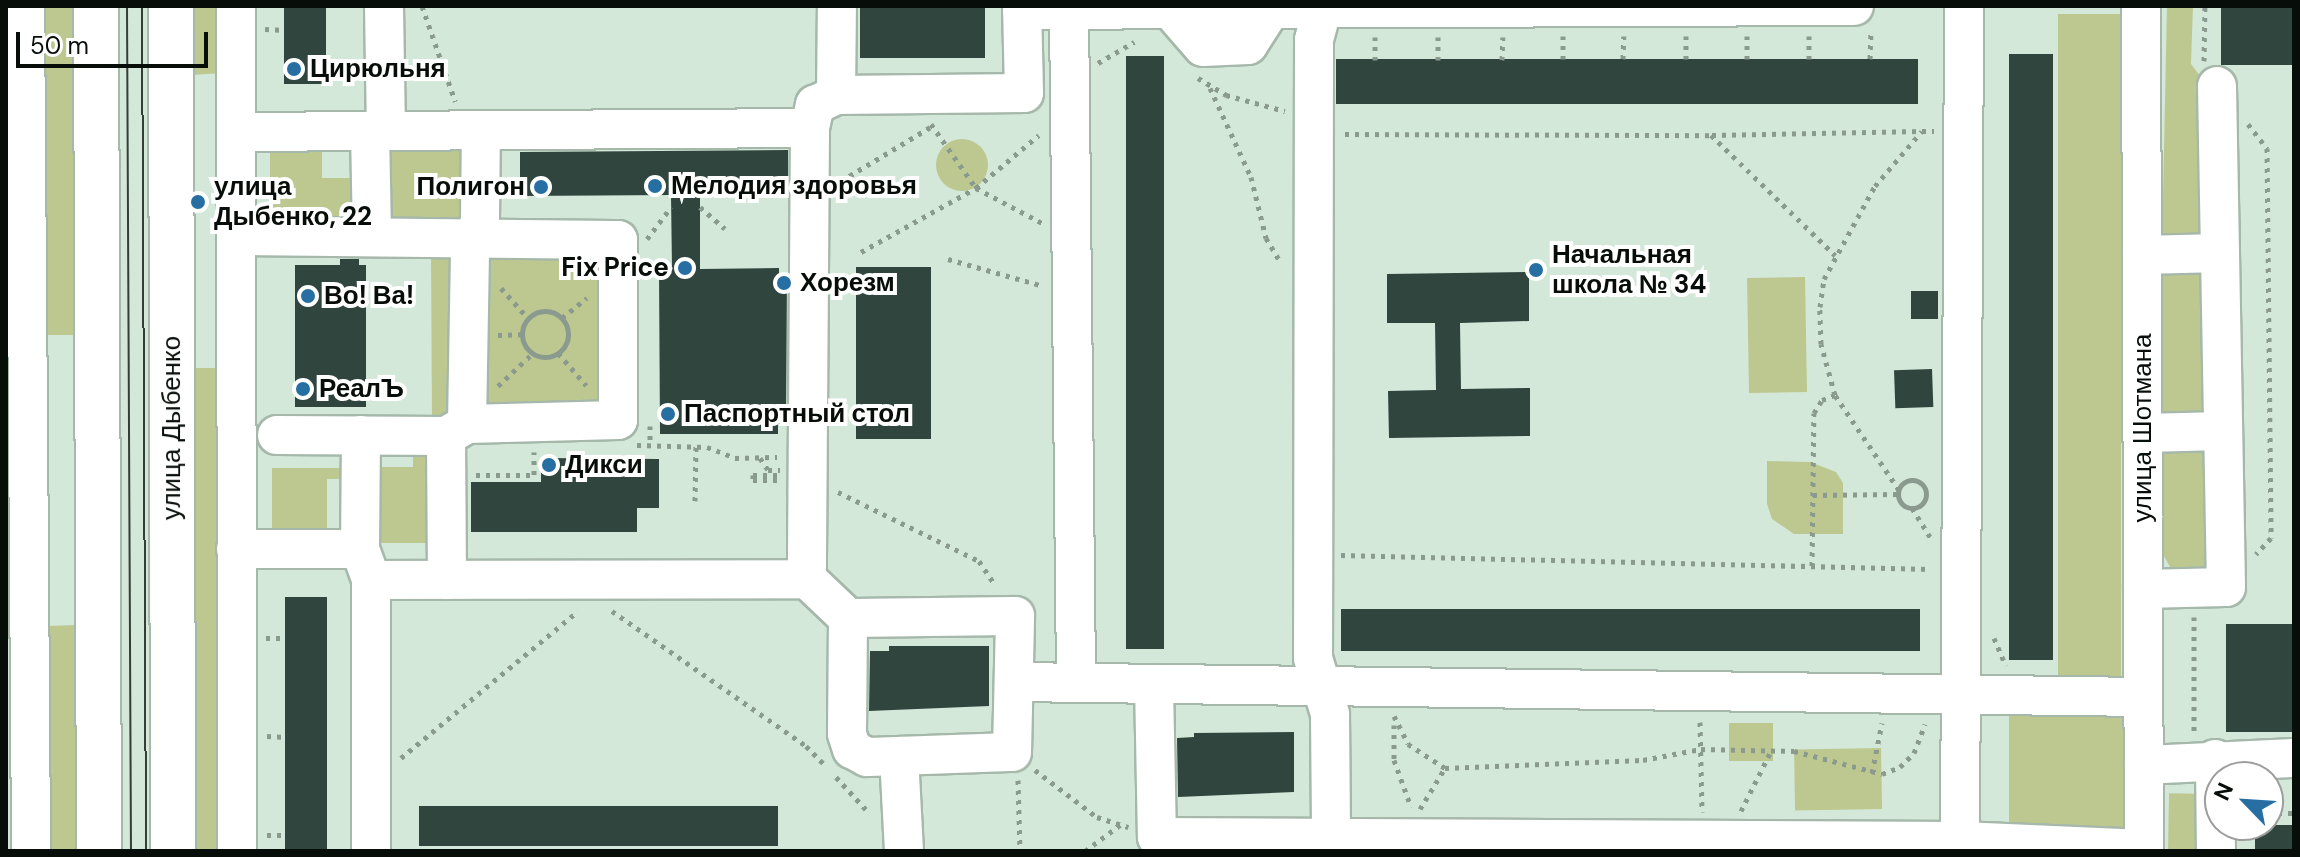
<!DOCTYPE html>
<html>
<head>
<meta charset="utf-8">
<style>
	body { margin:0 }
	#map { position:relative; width:2300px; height:857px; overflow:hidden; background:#d4e8d9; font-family:"DM Sans",sans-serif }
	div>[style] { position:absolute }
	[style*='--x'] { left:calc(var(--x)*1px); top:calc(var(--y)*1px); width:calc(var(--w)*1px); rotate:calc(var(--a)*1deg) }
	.green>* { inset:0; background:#bdc890; transform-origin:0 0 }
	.round { border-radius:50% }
	.building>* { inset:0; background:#30453e; transform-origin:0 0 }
	.path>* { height:5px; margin-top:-2.5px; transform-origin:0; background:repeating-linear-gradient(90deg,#8b9a8e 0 4px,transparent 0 10px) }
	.path>.ring { margin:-2.5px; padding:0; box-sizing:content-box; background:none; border:5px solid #8b9a8e; border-radius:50% }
	.roads { filter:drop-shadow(2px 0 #a5b8aa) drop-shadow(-2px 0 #a5b8aa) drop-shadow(0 2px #a5b8aa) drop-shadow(0 -2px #a5b8aa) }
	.minor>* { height:38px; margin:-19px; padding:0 19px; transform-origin:19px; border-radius:19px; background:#fff }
	.major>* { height:44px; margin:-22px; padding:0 22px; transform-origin:22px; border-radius:22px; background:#fff }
	.tram>* { height:2px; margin:-1px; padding:0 1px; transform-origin:1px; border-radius:1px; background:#343d36 }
	.dots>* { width:22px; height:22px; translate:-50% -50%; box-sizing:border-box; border:4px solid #fff; border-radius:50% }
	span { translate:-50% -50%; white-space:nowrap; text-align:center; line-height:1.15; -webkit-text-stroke:8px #fff; paint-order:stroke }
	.poi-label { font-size:26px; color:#070d08; font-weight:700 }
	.left { translate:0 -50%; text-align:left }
	.right { translate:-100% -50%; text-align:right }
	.street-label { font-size:26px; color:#070d08 }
	.frame { position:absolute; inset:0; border:8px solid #070d08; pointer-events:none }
	.north { position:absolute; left:2204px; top:761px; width:80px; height:80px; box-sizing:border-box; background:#fff; border:2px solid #9c9e9c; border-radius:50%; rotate:295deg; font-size:22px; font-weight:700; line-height:32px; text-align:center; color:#070d08 }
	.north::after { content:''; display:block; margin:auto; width:28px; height:36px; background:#276fa3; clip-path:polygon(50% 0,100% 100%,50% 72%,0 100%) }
	.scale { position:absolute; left:16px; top:32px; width:192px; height:36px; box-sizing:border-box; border:4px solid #070d08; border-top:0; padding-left:10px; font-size:24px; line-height:28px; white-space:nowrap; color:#070d08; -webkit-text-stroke:6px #fff; paint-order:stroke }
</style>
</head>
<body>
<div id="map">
	<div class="green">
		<div style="left:41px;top:6px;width:39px;height:329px"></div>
		<div style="clip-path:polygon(182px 6px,222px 6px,222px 73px,192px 75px)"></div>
		<div style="clip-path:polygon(2167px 6px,2193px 6px,2191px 64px,2209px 88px,2206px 245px,2162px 243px)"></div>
		<div style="left:2121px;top:14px;width:668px;height:63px;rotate:90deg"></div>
		<div class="round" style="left:936px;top:139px;width:52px;height:52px"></div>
		<div style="left:378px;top:146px;width:87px;height:76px"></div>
		<div style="clip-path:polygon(270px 147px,322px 147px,322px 178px,364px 178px,364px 221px,270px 221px)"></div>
		<div style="clip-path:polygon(431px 252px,453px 252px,452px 414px,432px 423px)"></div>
		<div style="left:601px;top:255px;width:153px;height:116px;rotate:90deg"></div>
		<div style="clip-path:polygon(2165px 266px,2209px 266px,2205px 422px,2160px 424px,2160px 275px)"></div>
		<div style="left:1805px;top:277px;width:115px;height:58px;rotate:89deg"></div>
		<div style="left:185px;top:368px;width:38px;height:483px"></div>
		<div style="clip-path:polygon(2207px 439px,2207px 576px,2175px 576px,2160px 549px,2162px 440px)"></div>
		<div style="clip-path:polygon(433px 446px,434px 543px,379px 543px,379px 467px,413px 467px,413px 447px)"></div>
		<div style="clip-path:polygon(1767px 461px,1810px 462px,1836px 472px,1843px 483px,1843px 534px,1794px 534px,1772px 519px,1767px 504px)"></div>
		<div style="clip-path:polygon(272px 468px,350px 468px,350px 479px,327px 479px,327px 539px,272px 539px)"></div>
		<div style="clip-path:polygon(79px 625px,86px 851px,46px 851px,45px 626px)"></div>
		<div style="left:2009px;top:708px;width:115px;height:127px"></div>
		<div style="left:1729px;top:723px;width:44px;height:38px"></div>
		<div style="left:1881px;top:748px;width:61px;height:87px;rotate:89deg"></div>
		<div style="left:2207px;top:794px;width:57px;height:38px;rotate:91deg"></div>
	</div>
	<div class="building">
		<div style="left:284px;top:6px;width:42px;height:78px"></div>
		<div style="left:860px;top:6px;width:125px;height:52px"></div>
		<div style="left:2221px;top:6px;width:73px;height:59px"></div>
		<div style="left:2009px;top:54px;width:44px;height:606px"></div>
		<div style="left:1164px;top:56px;width:593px;height:38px;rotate:90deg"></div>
		<div style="left:1918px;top:59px;width:45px;height:582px;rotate:90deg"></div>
		<div style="clip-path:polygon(788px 150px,788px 195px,700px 196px,700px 269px,779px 268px,779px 273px,787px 273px,786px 424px,778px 424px,778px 434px,660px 434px,659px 269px,672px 269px,671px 195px,520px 196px,520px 152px)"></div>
		<div style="clip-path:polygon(340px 259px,359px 259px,359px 265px,366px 265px,366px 407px,295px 407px,295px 265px,340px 265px)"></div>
		<div style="left:856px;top:267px;width:75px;height:172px"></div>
		<div style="clip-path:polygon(1529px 272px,1529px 321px,1460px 323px,1461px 389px,1530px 388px,1530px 436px,1389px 438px,1388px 391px,1436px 390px,1435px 323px,1387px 323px,1387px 274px)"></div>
		<div style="left:1911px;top:291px;width:27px;height:28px"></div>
		<div style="left:1932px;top:369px;width:38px;height:38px;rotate:88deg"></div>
		<div style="clip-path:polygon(541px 458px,659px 459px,659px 508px,637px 508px,637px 532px,471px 532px,471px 482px,541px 482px)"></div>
		<div style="left:285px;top:597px;width:42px;height:254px"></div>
		<div style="left:1341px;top:609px;width:579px;height:42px"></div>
		<div style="left:2226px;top:624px;width:68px;height:108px"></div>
		<div style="clip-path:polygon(889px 646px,989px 646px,989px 706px,869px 711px,870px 651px,889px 651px)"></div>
		<div style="clip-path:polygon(1294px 732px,1294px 792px,1178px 797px,1177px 738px,1194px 737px,1194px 733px)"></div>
		<div style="left:778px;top:806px;width:40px;height:359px;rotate:90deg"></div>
		<div style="left:2255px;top:825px;width:39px;height:26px"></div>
	</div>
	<div class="path">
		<div style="--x:422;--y:6;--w:101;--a:70.8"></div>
		<div style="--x:265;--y:29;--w:19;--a:3"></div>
		<div style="--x:1563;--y:59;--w:23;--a:-90"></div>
		<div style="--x:1623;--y:59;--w:23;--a:-88"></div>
		<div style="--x:1686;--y:59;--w:23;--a:-90"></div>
		<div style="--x:1747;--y:59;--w:23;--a:-90"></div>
		<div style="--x:1809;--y:59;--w:23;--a:-90"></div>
		<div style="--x:1870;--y:59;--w:27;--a:-88"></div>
		<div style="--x:1375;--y:60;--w:23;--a:-90"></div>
		<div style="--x:1438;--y:60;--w:23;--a:-90"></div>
		<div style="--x:1502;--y:60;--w:23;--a:-88"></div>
		<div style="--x:2204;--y:61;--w:55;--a:-89"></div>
		<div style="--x:1098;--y:63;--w:42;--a:-30.3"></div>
		<div style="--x:1198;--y:78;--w:33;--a:31"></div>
		<div style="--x:1226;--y:95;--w:61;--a:15.2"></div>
		<div style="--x:1210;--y:88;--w:98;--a:65.3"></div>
		<div style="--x:1251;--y:177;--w:63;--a:76.2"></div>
		<div style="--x:1266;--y:238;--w:29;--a:59"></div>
		<div style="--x:931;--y:124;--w:78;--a:54.9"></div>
		<div style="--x:976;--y:188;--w:75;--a:27.9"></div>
		<div style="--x:2248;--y:124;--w:31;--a:52"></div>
		<div style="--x:2267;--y:148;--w:390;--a:89.4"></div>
		<div style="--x:2271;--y:538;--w:22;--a:133"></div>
		<div style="--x:1345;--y:134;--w:366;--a:0.2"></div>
		<div style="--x:1711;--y:135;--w:173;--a:44.1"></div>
		<div style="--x:1712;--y:135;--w:210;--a:-1.1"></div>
		<div style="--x:841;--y:181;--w:106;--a:-31.1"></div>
		<div style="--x:700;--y:207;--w:33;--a:41"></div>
		<div style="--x:647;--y:239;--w:40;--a:-53"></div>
		<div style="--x:861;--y:252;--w:132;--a:-29.1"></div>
		<div style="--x:976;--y:188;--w:82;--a:-40.1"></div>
		<div style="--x:948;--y:259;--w:96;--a:15.8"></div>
		<div style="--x:402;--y:287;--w:8;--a:90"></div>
		<div style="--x:501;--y:288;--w:39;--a:48"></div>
		<div class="ring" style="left:522px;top:311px;width:41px;height:41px"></div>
		<div style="--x:562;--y:318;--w:32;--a:-39"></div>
		<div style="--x:498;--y:335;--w:23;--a:-2"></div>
		<div style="--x:558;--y:353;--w:43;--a:48.8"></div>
		<div style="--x:498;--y:386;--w:47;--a:-43.3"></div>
		<div style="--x:650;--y:426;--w:19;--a:90"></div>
		<div style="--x:637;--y:445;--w:70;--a:1.6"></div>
		<div style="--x:707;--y:447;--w:30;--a:21"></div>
		<div style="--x:735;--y:458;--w:42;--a:-1.4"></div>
		<div style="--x:760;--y:458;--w:14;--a:56"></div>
		<div style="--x:768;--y:470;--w:12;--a:0"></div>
		<div style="--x:476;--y:475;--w:58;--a:0"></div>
		<div style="--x:534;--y:475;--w:23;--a:-90"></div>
		<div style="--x:777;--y:475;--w:24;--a:180"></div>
		<div style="--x:753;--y:475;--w:5;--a:90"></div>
		<div style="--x:753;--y:480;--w:25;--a:0"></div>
		<div class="ring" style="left:1898px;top:480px;width:23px;height:23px"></div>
		<div style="--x:1899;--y:490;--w:115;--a:-124"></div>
		<div style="--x:1835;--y:395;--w:53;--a:-105.4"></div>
		<div style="--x:1821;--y:344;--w:37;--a:-92"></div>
		<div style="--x:1820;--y:307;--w:28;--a:-82"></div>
		<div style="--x:1824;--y:279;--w:106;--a:-61.3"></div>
		<div style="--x:1875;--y:186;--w:72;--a:-49.5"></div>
		<div style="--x:1922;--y:131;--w:12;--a:0"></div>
		<div style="--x:838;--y:492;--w:157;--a:26.1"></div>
		<div style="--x:979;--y:561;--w:29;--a:56"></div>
		<div style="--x:1813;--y:495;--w:86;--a:-0.7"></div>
		<div style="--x:695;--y:501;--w:55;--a:-89"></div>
		<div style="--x:1912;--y:508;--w:36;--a:58"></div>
		<div style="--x:1341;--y:555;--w:590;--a:1.36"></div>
		<div style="--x:1812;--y:566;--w:153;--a:-89.3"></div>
		<div style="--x:1814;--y:413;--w:15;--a:-58"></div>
		<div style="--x:1822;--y:400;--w:14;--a:-21"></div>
		<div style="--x:612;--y:611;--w:236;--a:34.8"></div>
		<div style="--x:806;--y:746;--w:25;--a:45"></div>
		<div style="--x:2194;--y:617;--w:118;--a:90"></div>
		<div style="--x:266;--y:638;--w:19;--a:0"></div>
		<div style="--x:1994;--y:638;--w:30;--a:67"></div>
		<div style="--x:1394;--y:716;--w:31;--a:63"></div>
		<div style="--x:1408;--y:744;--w:44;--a:33"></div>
		<div style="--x:1445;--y:768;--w:198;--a:-2.3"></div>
		<div style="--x:1643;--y:760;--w:59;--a:-10.7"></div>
		<div style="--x:1701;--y:749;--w:93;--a:1.2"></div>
		<div style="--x:1794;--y:751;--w:91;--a:14.6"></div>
		<div style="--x:1882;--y:774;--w:19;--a:-21"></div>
		<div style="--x:1900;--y:767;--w:20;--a:-45"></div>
		<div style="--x:1914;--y:753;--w:31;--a:-69"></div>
		<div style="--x:1700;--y:722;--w:90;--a:88.7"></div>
		<div style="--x:1394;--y:725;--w:35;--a:90"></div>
		<div style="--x:1394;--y:760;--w:50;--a:70.1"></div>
		<div style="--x:267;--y:736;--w:19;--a:3"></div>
		<div style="--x:401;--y:758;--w:230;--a:-39.7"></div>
		<div style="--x:1035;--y:770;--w:78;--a:37.2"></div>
		<div style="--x:1097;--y:817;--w:33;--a:18"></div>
		<div style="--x:1872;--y:773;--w:51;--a:-78.7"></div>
		<div style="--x:836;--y:777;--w:50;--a:47.4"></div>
		<div style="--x:1018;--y:780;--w:71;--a:88.4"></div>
		<div style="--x:1420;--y:809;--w:48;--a:-58.6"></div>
		<div style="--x:1741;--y:811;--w:67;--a:-63.4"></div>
		<div style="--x:2268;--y:813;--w:26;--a:0"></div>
		<div style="--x:267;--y:835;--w:19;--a:0"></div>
		<div style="--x:1085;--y:851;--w:44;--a:-36.6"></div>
	</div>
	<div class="roads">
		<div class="minor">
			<div style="--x:25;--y:6;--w:845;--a:89.59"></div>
			<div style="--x:236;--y:6;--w:845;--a:89.93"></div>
			<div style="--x:384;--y:6;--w:124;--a:89.1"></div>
			<div style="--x:1323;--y:6;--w:35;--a:105"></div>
			<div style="--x:1314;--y:40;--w:618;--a:90.09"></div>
			<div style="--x:1313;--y:658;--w:59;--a:73.1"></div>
			<div style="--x:1330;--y:714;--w:108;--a:89.5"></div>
			<div style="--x:1331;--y:822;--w:29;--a:100"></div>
			<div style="--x:2141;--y:6;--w:845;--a:89.8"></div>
			<div style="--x:1170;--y:9;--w:50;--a:49"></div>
			<div style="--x:1203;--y:47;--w:45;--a:-2.5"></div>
			<div style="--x:1248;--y:45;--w:43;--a:-57.4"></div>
			<div style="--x:1022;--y:10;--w:832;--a:-0.28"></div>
			<div style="--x:1069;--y:10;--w:672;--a:89.4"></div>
			<div style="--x:836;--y:95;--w:89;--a:-89.4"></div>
			<div style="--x:810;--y:128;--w:451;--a:90.4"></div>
			<div style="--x:807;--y:579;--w:57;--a:43.6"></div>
			<div style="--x:848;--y:618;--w:116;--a:90.5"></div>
			<div style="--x:847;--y:734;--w:16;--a:72"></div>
			<div style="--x:852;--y:749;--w:17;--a:28"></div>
			<div style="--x:867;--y:757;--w:145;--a:-2"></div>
			<div style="--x:1012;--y:752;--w:136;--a:-88.7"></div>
			<div style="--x:1015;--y:616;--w:167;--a:179.3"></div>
			<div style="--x:370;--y:131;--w:106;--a:88.9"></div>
			<div style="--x:236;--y:132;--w:574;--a:-0.4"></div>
			<div style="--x:810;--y:128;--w:24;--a:-78"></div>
			<div style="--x:815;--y:105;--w:23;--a:-25"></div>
			<div style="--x:836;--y:95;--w:188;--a:-0.6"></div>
			<div style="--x:1024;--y:93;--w:87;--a:-91.3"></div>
			<div style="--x:236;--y:236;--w:382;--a:0.6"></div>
			<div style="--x:618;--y:240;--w:180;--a:90"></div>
			<div style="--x:618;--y:420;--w:151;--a:178.5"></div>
			<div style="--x:467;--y:424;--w:24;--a:150"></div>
			<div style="--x:446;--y:436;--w:169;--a:-179.7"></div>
			<div style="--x:2142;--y:255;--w:78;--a:-1.5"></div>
			<div style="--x:467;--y:424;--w:171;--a:-89"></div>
			<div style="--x:470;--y:253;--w:34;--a:-73"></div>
			<div style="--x:480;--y:220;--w:90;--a:-89.4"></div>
			<div style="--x:2143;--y:433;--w:80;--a:-1.4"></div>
			<div style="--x:361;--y:435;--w:114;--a:90.5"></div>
			<div style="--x:360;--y:549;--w:33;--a:70"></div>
			<div style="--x:371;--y:580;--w:271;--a:90"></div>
			<div style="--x:446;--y:436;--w:144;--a:89.6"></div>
			<div style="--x:236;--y:549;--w:124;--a:0"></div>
			<div style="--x:371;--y:580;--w:436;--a:-0.1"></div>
			<div style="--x:2143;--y:589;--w:83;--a:-1.4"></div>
			<div style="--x:2226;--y:587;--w:501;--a:-91.03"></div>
			<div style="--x:1014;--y:682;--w:1129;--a:0.76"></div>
			<div style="--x:1154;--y:684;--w:153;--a:88.9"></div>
			<div style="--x:1157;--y:837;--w:804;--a:0.29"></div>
			<div style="--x:1961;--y:841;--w:183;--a:2.5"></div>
			<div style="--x:899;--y:756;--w:95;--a:87"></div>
			<div style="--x:2215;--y:759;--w:92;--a:89.4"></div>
			<div style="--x:2144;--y:765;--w:150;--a:-2.7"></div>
			<div style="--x:1960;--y:851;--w:845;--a:-89.73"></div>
		</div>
		<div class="major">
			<div style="--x:96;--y:6;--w:845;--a:89.8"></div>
			<div style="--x:171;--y:6;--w:845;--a:89.86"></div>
		</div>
	</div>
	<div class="tram">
		<div style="--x:127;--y:6;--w:845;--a:89.73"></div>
		<div style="--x:142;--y:6;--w:845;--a:89.73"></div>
	</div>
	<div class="dots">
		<div style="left:294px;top:69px;background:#276fa3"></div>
		<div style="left:655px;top:186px;background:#276fa3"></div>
		<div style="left:541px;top:187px;background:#276fa3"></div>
		<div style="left:198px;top:202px;background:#276fa3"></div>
		<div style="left:685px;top:268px;background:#276fa3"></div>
		<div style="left:1536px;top:270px;background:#276fa3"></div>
		<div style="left:784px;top:283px;background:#276fa3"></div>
		<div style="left:308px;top:296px;background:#276fa3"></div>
		<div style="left:303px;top:389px;background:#276fa3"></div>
		<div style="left:668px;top:414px;background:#276fa3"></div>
		<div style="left:549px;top:465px;background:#276fa3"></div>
	</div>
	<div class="poi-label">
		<span class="left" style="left:310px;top:69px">Цирюльня</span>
		<span class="left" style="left:671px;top:186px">Мелодия здоровья</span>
		<span class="left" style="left:214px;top:202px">улица<br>Дыбенко, 22</span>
		<span class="right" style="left:525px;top:187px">Полигон</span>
		<span class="left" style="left:1552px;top:270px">Начальная<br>школа № 34</span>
		<span class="right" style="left:669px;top:268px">Fix Price</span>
		<span class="left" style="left:800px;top:283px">Хорезм</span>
		<span class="left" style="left:324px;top:296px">Во! Ва!</span>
		<span class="left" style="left:319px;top:389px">РеалЪ</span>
		<span class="left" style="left:684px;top:414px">Паспортный стол</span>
		<span class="left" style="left:565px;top:465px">Дикси</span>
	</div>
	<div class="street-label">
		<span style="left:172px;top:428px;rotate:-90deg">улица Дыбенко</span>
		<span style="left:2143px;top:428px;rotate:-90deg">улица Шотмана</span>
	</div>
	<div class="frame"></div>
	<div class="north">N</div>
	<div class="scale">50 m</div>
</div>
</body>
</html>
